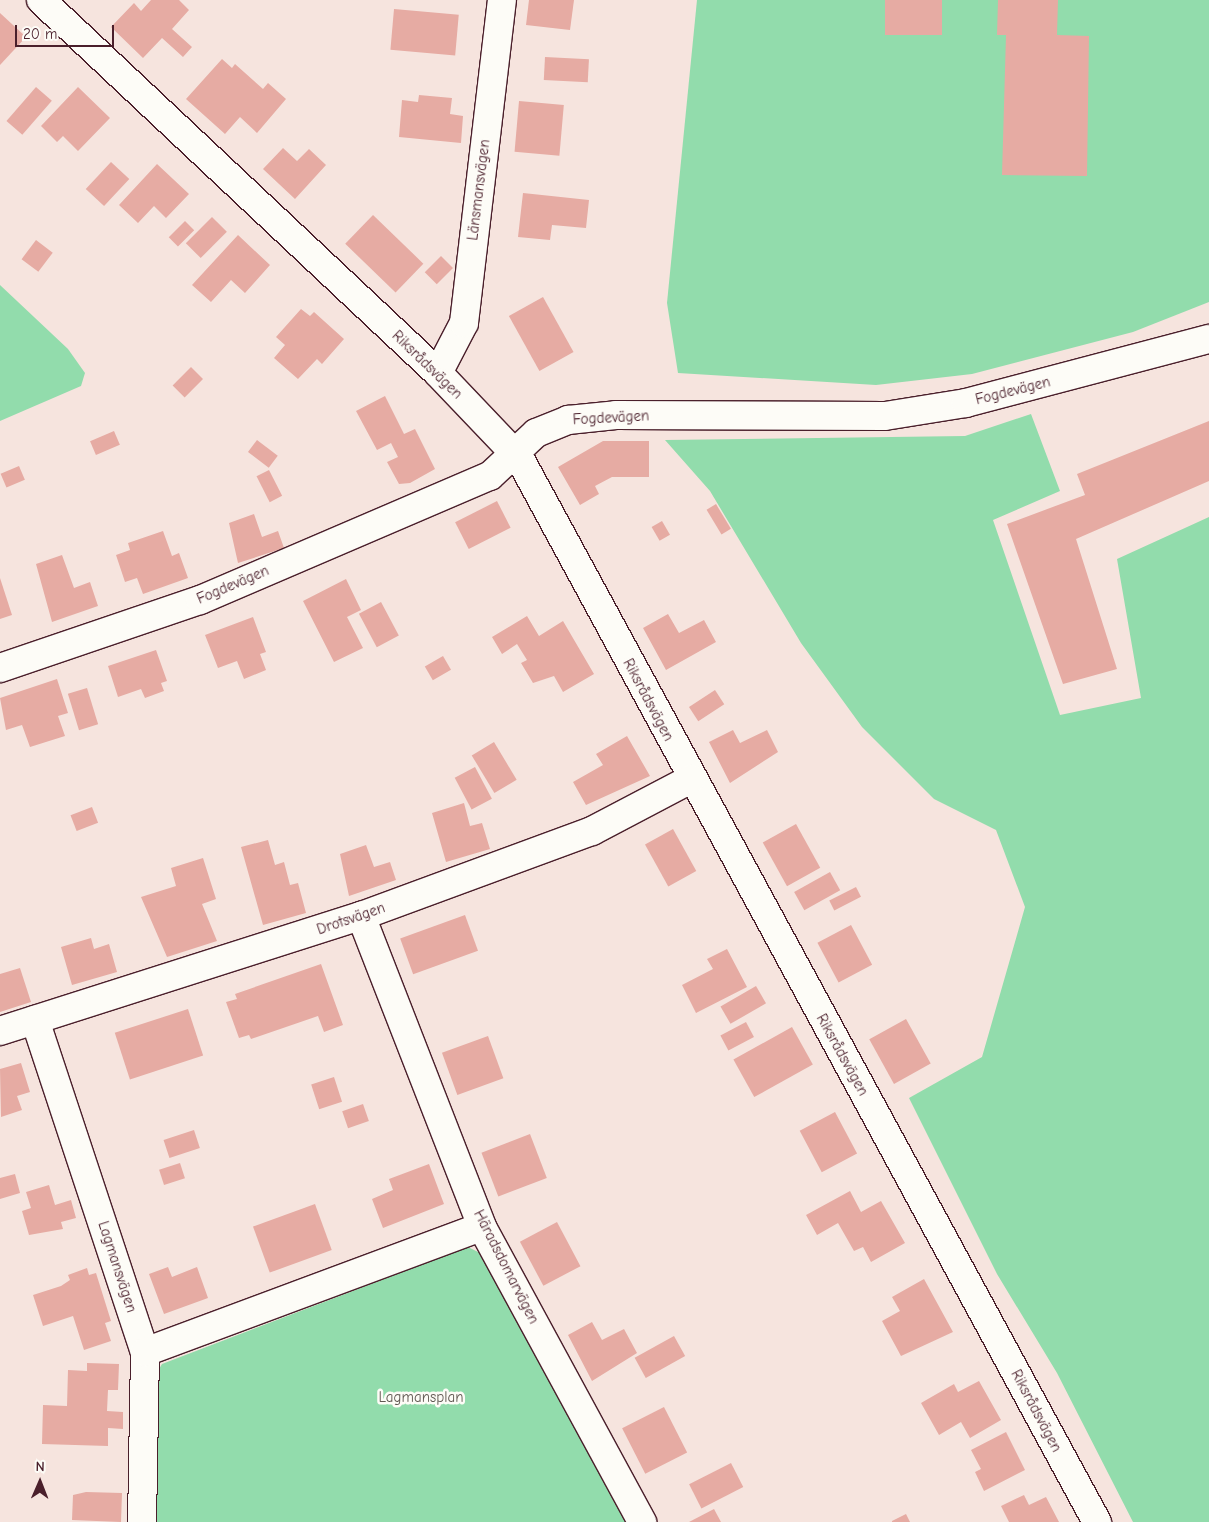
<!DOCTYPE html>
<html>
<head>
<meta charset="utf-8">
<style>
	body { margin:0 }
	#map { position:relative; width:1209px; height:1522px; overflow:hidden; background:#f6e4de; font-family:"Comic Neue",sans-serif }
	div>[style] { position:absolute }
	.green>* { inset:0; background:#92dcac }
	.building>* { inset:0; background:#e6aba3; transform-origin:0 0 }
	.roads { filter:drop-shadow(1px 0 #4a1f2b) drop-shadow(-1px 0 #4a1f2b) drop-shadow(0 1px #4a1f2b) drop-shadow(0 -1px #4a1f2b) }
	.minor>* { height:28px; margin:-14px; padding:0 14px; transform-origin:14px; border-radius:14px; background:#fdfcf7 }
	span { translate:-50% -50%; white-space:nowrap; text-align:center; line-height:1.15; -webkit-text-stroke:5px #fdfcf7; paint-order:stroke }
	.street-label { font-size:15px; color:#4a1f2b }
	.park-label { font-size:15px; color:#605852 }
	.north { position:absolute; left:15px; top:1457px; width:50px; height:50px; -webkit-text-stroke:4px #fdfcf7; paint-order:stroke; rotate:1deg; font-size:14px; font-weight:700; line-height:20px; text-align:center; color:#4a1f2b }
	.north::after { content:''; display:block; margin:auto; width:18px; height:22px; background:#4a1f2b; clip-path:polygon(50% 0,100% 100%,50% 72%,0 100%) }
	.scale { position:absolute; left:15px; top:25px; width:99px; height:22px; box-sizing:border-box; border:2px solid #4a1f2b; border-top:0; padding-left:6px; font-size:15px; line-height:18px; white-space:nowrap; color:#4a1f2b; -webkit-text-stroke:4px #fdfcf7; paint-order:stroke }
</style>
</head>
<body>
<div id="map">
	<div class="green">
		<i style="clip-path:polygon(697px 0,1209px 0,1209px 302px,1133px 332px,972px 374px,876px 385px,678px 373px,667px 303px)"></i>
		<i style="clip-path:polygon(0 285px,68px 349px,85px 373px,81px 386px,0 421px)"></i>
		<i style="clip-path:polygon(1031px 414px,1060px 491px,993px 520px,1060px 715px,1141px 698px,1117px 559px,1209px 517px,1209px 1522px,1133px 1522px,1057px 1373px,997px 1274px,909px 1098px,982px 1057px,1025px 907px,996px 830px,934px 799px,862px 727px,801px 643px,710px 491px,665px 440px,965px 436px)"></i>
		<i style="clip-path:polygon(468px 1247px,480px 1253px,628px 1522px,155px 1522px,156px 1374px,162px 1364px)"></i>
	</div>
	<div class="building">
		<i style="clip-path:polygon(151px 0,179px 0,189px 10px,172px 29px,192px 47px,183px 57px,162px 38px,143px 58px,111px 27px,134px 3px,141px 11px)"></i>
		<i style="clip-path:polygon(529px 0,574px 0,570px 30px,526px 25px)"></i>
		<i style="left:885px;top:0;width:57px;height:35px"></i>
		<i style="clip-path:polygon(998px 0,1058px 0,1057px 35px,1089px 36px,1087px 176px,1002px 175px,1006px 35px,997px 35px)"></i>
		<i style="left:394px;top:9px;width:65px;height:41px;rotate:5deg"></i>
		<i style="clip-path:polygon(0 13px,26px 37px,0 65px)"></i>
		<i style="left:545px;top:57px;width:44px;height:23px;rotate:3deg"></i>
		<i style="clip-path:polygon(222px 59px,232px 68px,235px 64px,263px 89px,268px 83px,286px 99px,257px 133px,240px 117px,225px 134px,186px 99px)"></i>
		<i style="left:36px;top:87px;width:21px;height:45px;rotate:41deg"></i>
		<i style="clip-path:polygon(78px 87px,110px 118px,78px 151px,63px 136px,57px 142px,41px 126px)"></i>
		<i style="clip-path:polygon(419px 95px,452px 98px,450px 114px,463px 116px,461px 143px,399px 137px,402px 100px,418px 102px)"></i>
		<i style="left:519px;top:101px;width:45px;height:51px;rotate:5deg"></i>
		<i style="clip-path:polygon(283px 148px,297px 161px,309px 149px,326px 165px,295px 199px,263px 169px)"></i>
		<i style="left:111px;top:162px;width:25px;height:37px;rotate:43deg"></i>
		<i style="clip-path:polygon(157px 164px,189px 194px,166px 218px,154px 206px,138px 223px,119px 205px)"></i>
		<i style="clip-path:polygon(523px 193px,589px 200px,586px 228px,552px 225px,550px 240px,518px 237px)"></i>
		<i style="left:373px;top:215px;width:70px;height:40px;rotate:44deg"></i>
		<i style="left:212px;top:217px;width:21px;height:37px;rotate:45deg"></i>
		<i style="left:185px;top:221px;width:13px;height:23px;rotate:45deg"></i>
		<i style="clip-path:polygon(238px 235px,270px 265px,245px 293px,231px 280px,211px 302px,192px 285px)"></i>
		<i style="left:36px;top:240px;width:21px;height:24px;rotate:37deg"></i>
		<i style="left:441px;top:256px;width:17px;height:23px;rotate:45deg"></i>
		<i style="left:543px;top:297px;width:63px;height:39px;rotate:61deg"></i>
		<i style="clip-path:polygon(301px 309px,310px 316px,314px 312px,344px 339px,322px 364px,317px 359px,298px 379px,274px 358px,285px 345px,276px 337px)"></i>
		<i style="left:191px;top:367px;width:17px;height:26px;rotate:45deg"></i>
		<i style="clip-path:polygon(385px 396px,404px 434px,415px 429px,435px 469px,410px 483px,399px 484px,387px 462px,398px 457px,391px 443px,377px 450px,356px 411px)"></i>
		<i style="clip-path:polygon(1209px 421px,1209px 481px,1076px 539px,1117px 669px,1063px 684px,1007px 524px,1085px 495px,1077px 474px)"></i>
		<i style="left:114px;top:431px;width:15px;height:26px;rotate:67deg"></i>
		<i style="left:257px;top:440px;width:26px;height:15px;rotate:37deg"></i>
		<i style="clip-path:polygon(603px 441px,649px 441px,649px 477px,612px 477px,595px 486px,599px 494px,580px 505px,558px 467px)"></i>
		<i style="left:19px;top:466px;width:15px;height:20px;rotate:67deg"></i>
		<i style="left:269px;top:470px;width:29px;height:14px;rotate:63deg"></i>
		<i style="left:497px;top:501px;width:30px;height:47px;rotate:63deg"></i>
		<i style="left:716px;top:504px;width:29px;height:11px;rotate:59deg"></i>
		<i style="clip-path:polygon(254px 514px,262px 537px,278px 531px,284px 548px,238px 563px,229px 523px)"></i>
		<i style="left:662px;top:521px;width:16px;height:12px;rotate:60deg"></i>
		<i style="clip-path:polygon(163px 531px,172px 556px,179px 553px,188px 578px,143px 594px,137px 578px,125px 582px,116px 555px,130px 550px,128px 543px)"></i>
		<i style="clip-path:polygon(62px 555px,74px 588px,90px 582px,98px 606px,52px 622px,36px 564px)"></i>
		<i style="clip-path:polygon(0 578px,12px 615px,0 619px)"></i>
		<i style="clip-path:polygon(346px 579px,361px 610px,347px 617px,363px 648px,334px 662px,303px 601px)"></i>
		<i style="left:381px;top:602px;width:38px;height:25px;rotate:62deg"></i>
		<i style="clip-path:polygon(668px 614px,679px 633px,704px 620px,716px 642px,666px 670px,643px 628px)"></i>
		<i style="clip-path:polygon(527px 616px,539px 636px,563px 621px,594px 674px,563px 692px,554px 676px,533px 683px,521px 663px,527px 660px,517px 644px,502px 654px,492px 637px)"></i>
		<i style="clip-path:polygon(253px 617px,266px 652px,260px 654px,266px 670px,244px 679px,237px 661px,218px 668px,205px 635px)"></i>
		<i style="clip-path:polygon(156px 650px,167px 681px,161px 683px,164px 691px,145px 698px,141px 689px,118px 697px,108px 666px)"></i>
		<i style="left:443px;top:656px;width:16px;height:21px;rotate:60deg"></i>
		<i style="clip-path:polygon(57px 679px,68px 713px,58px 716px,65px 736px,30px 747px,22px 725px,6px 730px,0 698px)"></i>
		<i style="left:87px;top:688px;width:38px;height:20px;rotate:73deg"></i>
		<i style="left:715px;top:690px;width:17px;height:31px;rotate:57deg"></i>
		<i style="clip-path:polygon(733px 730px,740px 743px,767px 730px,778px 752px,730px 783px,709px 742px)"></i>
		<i style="clip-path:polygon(627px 736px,650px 776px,586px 805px,573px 782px,603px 765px,596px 754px)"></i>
		<i style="left:494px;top:742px;width:44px;height:26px;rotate:59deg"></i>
		<i style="left:475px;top:767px;width:36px;height:23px;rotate:62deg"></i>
		<i style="clip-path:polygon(464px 803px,470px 826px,482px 823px,490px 849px,446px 862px,432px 813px)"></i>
		<i style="left:92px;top:807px;width:17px;height:23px;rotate:69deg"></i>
		<i style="left:796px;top:824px;width:50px;height:38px;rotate:61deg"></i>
		<i style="left:673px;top:829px;width:48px;height:32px;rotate:61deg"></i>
		<i style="clip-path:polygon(268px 840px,275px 865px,284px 862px,290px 885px,298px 883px,306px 913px,263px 925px,241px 847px)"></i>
		<i style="clip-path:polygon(366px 845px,374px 867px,390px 862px,396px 880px,349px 896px,340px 854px)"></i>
		<i style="clip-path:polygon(203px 858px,216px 899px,202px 904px,217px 941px,167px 957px,141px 897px,176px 886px,171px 868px)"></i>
		<i style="left:830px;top:872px;width:21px;height:41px;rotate:61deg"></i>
		<i style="left:856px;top:887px;width:11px;height:30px;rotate:63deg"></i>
		<i style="left:465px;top:915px;width:38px;height:69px;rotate:70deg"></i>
		<i style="left:851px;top:925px;width:45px;height:38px;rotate:62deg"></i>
		<i style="clip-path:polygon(91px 938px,94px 949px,109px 944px,117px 972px,72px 985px,61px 947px)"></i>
		<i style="clip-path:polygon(727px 949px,747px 987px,696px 1013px,682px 985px,713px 969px,707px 959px)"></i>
		<i style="clip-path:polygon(321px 964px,343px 1025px,324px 1032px,318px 1016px,251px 1039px,249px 1035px,239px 1038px,226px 1002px,237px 999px,235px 994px)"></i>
		<i style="clip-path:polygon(20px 968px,31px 1002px,0 1012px,0 974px)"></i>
		<i style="left:756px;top:986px;width:20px;height:41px;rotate:60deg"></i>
		<i style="left:188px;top:1009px;width:49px;height:77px;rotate:72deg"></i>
		<i style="left:906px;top:1019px;width:51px;height:42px;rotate:61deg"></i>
		<i style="left:746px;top:1022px;width:17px;height:29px;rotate:62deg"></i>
		<i style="left:792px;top:1027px;width:43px;height:67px;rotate:61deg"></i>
		<i style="left:488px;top:1036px;width:45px;height:49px;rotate:70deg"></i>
		<i style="clip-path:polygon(21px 1063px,30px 1092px,17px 1096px,22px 1110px,1px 1117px,0 1069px)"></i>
		<i style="left:334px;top:1077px;width:26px;height:24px;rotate:72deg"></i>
		<i style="left:363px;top:1104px;width:18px;height:22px;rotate:71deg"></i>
		<i style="left:835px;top:1112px;width:47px;height:40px;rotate:62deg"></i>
		<i style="left:194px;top:1130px;width:19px;height:32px;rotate:72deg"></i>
		<i style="left:530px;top:1134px;width:47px;height:52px;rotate:69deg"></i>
		<i style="left:180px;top:1163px;width:16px;height:22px;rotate:72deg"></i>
		<i style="clip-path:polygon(429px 1164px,444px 1204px,383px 1228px,372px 1199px,393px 1190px,389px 1179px)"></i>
		<i style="clip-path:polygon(15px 1174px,20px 1193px,0 1199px,0 1178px)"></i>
		<i style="clip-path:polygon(49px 1185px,55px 1205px,71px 1200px,76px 1218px,61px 1222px,63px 1229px,29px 1235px,22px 1211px,31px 1208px,26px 1192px)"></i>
		<i style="clip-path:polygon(850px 1191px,861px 1212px,881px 1201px,905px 1243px,871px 1262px,863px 1247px,854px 1251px,838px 1223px,817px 1235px,806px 1215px)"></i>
		<i style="left:315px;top:1204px;width:49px;height:66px;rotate:70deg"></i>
		<i style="left:557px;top:1222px;width:50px;height:42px;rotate:62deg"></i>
		<i style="clip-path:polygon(168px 1267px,172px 1277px,197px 1267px,208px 1298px,164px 1314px,149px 1274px)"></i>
		<i style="clip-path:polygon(87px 1268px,89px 1275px,96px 1273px,111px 1321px,105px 1323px,111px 1341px,84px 1350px,73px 1316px,43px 1326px,33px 1295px,61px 1286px,70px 1280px,68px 1275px)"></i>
		<i style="clip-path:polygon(924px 1279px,953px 1332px,901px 1356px,882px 1321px,900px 1311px,892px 1297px)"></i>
		<i style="clip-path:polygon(592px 1322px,602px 1340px,624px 1329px,637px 1353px,592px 1381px,568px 1335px)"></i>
		<i style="left:674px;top:1336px;width:23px;height:45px;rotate:61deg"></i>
		<i style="clip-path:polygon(87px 1363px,119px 1364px,118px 1390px,108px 1390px,107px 1411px,123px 1412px,123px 1429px,108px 1428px,108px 1446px,42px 1444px,43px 1405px,67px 1406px,68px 1370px,87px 1371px)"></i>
		<i style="clip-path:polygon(979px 1381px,1001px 1420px,970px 1438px,961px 1422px,939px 1435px,921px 1403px,954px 1384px,958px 1392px)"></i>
		<i style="left:664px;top:1407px;width:51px;height:47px;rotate:63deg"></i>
		<i style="clip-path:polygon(1006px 1432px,1025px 1470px,984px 1491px,975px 1472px,981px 1469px,971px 1450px)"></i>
		<i style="left:731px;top:1463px;width:27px;height:47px;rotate:63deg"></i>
		<i style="clip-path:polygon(86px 1492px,122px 1493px,121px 1522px,72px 1520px,73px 1495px)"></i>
		<i style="clip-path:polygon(1024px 1495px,1029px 1505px,1046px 1497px,1059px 1522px,1009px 1522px,1001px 1506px)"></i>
		<i style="clip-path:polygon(714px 1509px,721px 1522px,689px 1522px)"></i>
		<i style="clip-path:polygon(906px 1514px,910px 1522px,892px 1522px,892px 1521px)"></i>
	</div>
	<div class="roads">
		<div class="minor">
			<i style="left:41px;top:0;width:545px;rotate:43.21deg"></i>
			<i style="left:438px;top:373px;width:119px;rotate:46.4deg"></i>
			<i style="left:520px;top:459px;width:1210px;rotate:61.51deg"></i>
			<i style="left:438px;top:373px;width:56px;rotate:-62.5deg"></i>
			<i style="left:464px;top:323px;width:325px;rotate:-83.3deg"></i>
			<i style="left:0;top:668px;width:211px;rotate:-18.8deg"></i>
			<i style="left:200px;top:600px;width:315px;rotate:-23.2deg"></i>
			<i style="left:490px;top:476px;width:63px;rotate:-43.1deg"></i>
			<i style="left:536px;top:433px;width:35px;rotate:-22deg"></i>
			<i style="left:568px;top:420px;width:48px;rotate:-5.9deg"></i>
			<i style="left:616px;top:415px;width:269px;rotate:0.2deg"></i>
			<i style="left:885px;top:416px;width:82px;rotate:-9.1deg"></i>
			<i style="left:966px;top:403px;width:251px;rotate:-14.8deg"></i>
			<i style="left:361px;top:916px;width:334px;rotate:68.7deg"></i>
			<i style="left:482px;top:1227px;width:336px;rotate:61.5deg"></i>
			<i style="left:35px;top:1020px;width:350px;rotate:71.7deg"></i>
			<i style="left:145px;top:1352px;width:170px;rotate:91deg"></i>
			<i style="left:0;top:1031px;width:379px;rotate:-17.7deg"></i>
			<i style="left:361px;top:916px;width:246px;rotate:-20.2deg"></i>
			<i style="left:592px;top:831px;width:112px;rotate:-27.7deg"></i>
			<i style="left:145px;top:1352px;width:359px;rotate:-20.4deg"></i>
		</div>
	</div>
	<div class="street-label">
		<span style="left:479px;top:190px;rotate:-83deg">Länsmansvägen</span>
		<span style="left:427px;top:365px;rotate:44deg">Riksrådsvägen</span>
		<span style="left:1013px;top:391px;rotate:-14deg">Fogdevägen</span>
		<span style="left:611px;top:418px;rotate:-3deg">Fogdevägen</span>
		<span style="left:233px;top:585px;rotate:-23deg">Fogdevägen</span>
		<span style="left:648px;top:700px;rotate:62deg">Riksrådsvägen</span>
		<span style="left:351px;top:919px;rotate:-19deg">Drotsvägen</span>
		<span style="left:842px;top:1055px;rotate:61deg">Riksrådsvägen</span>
		<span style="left:117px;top:1267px;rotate:72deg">Lagmansvägen</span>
		<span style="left:506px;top:1267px;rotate:63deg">Häradsdomarvägen</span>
		<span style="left:1036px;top:1411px;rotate:62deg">Riksrådsvägen</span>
	</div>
	<div class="park-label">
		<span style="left:421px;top:1398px">Lagmansplan</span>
	</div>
	<div class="north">N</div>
	<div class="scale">20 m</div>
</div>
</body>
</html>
